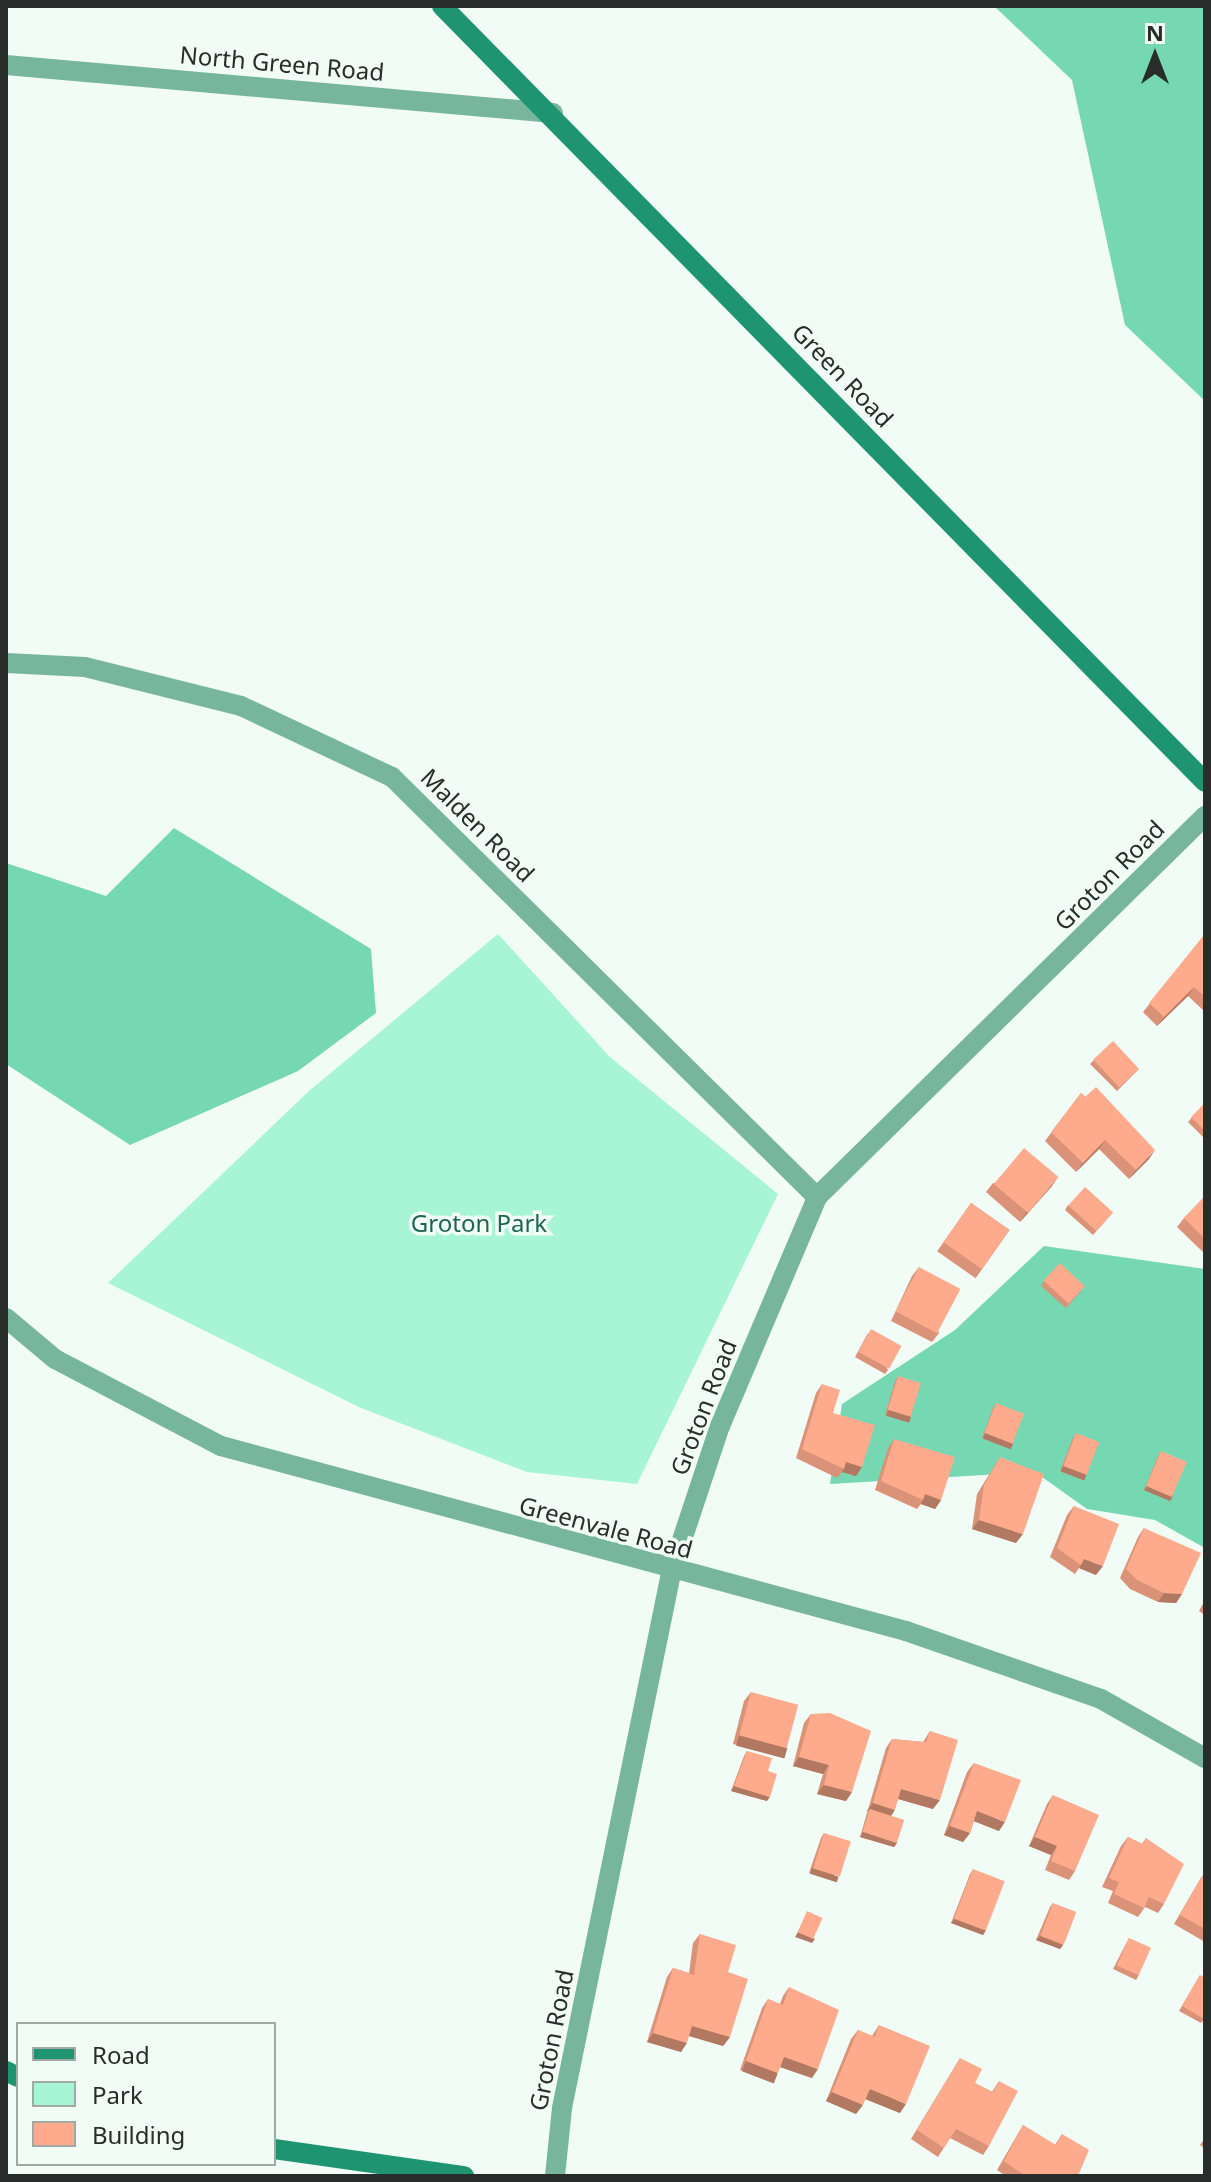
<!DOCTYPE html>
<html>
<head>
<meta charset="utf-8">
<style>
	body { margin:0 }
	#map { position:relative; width:1211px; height:2182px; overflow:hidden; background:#f1fcf7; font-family:"Noto Sans",sans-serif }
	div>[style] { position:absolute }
	.green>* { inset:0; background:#a8f5d6 }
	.forest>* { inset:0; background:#76d7b3 }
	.street>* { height:20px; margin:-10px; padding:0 10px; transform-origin:10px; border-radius:10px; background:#77b69d }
	.secondary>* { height:20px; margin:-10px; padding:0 10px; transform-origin:10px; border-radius:10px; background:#1f9471 }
	.wall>* { inset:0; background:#da9378; transform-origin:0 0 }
	.shaded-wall>* { inset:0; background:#b17862; transform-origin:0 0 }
	.building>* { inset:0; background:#fdab8c; transform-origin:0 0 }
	span { translate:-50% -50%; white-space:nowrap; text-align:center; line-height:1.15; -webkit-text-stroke:7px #f1fcf7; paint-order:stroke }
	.street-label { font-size:24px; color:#282c2a }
	.park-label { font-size:24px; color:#1c664f }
	.frame { position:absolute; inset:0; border:8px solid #282c2a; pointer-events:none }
	.legend { position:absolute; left:16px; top:2022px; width:260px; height:144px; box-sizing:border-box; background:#f1fcf7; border:2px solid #a1a9a5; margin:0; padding:10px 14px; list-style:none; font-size:24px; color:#282c2a }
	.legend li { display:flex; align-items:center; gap:16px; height:40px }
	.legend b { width:40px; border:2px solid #a1a9a5 }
	.north { position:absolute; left:1115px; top:16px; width:80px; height:80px; -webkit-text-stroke:6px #f1fcf7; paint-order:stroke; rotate:0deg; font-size:22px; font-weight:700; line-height:32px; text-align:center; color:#282c2a }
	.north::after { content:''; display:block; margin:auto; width:28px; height:36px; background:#282c2a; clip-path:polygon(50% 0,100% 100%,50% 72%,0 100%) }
</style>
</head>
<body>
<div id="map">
	<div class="green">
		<i style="clip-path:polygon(498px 934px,610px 1057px,778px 1194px,637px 1484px,527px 1472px,361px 1408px,108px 1283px,309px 1091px)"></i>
	</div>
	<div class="forest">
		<i style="clip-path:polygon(994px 6px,1205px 6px,1205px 401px,1125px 325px,1072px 80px)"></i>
		<i style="clip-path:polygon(174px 828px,371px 949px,376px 1013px,298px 1071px,130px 1145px,6px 1064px,6px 863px,106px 896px)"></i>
		<i style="clip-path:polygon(1044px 1246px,1205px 1269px,1205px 1548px,1155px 1520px,1087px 1509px,1035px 1472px,830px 1484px,842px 1404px,955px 1330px)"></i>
	</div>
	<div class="street">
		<i style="left:6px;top:65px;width:549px;rotate:5.01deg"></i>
		<i style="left:6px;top:663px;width:79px;rotate:2.9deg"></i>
		<i style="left:85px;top:667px;width:161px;rotate:14deg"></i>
		<i style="left:241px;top:706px;width:167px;rotate:25.2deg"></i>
		<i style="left:392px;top:777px;width:598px;rotate:44.66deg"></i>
		<i style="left:6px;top:1318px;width:64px;rotate:39.9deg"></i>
		<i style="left:55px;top:1359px;width:187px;rotate:27.7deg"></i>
		<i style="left:221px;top:1446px;width:710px;rotate:15.11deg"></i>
		<i style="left:906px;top:1631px;width:207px;rotate:19.2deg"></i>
		<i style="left:1101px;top:1699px;width:120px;rotate:29.6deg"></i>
		<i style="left:555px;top:2176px;width:68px;rotate:-84.1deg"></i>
		<i style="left:562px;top:2108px;width:546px;rotate:-78.48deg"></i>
		<i style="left:671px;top:1573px;width:155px;rotate:-71.6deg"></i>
		<i style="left:720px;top:1426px;width:249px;rotate:-67deg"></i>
		<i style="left:817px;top:1197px;width:544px;rotate:-44.48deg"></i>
	</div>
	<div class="secondary">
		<i style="left:442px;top:6px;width:1088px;rotate:45.48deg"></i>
		<i style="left:6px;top:2071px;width:13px;rotate:27deg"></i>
		<i style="left:274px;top:2149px;width:192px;rotate:8.1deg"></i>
	</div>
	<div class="wall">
		<i style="clip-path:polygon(1205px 934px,1205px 1008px,1203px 1010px,1188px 996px,1157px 1026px,1143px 1012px)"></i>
		<i style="clip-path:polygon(1094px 1060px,1139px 1069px,1117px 1091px,1090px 1064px)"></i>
		<i style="clip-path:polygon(1081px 1093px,1149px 1159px,1129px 1179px,1099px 1149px,1076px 1172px,1045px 1141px)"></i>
		<i style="clip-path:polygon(1205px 1103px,1205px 1139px,1188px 1122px)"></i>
		<i style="clip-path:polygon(993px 1183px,1052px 1186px,1020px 1222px,986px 1192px)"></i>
		<i style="clip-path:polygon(1205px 1196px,1205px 1254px,1177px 1227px,1184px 1218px)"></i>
		<i style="left:971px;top:1203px;width:47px;height:59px;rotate:35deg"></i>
		<i style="clip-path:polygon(1068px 1205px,1113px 1212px,1093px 1235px,1065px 1210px)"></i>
		<i style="clip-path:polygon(919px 1267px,939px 1333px,932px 1342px,891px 1321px,912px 1276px)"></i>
		<i style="clip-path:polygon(1044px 1281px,1082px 1290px,1066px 1308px,1041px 1286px)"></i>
		<i style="clip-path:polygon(868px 1333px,888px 1370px,885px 1374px,855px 1357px)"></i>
		<i style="clip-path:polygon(898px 1376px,911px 1417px,908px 1422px,885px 1415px,895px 1381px)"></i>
		<i style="clip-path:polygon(822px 1384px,833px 1413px,862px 1467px,856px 1476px,842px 1472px,837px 1478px,796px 1458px,816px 1393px)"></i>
		<i style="clip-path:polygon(996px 1403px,1013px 1444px,1010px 1449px,982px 1438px,993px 1408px)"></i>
		<i style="clip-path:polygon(1076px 1433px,1086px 1475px,1083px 1480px,1060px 1471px,1073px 1438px)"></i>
		<i style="clip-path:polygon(894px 1439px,941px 1500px,935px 1509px,921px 1504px,917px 1509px,875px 1490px,888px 1448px)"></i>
		<i style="clip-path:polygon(1161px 1451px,1173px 1496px,1170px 1501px,1144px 1490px,1158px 1456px)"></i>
		<i style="clip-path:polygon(1000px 1457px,1016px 1543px,972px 1529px,977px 1494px)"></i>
		<i style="clip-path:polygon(1074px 1506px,1096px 1575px,1079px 1568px,1075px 1574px,1050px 1557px,1067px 1515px)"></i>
		<i style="clip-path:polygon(1144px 1528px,1182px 1594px,1176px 1603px,1158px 1602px,1130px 1589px,1120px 1578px,1138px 1537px)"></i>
		<i style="clip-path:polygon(1205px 1600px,1205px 1615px,1199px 1611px)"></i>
		<i style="clip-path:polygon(751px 1692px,787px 1748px,781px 1757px,733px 1744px,744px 1701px)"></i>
		<i style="clip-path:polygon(811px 1714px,852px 1792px,846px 1801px,817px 1794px,823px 1774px,793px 1766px,804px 1723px)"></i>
		<i style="clip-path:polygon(930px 1731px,933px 1809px,898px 1799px,891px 1816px,897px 1843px,894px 1847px,860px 1837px,886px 1748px,892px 1739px,923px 1742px)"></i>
		<i style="clip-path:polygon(747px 1751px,768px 1771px,767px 1801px,731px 1791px,744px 1756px)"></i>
		<i style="clip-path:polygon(974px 1763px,999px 1831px,974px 1821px,970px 1833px,963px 1842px,944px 1835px,967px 1772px)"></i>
		<i style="clip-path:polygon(1053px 1795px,1075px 1871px,1069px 1880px,1045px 1870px,1051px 1855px,1029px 1846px,1047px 1804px)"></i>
		<i style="clip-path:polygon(824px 1833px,836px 1882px,809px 1873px,821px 1838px)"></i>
		<i style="clip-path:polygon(1128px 1837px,1142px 1844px,1146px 1838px,1164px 1904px,1158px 1913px,1145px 1907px,1138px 1917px,1108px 1903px,1113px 1891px,1102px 1887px,1121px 1846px)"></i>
		<i style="clip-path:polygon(973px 1869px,986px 1930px,983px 1935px,951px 1923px,970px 1874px)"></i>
		<i style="clip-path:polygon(1202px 1876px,1205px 1878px,1205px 1942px,1174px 1924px)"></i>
		<i style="clip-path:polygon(1053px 1903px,1063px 1945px,1060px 1949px,1036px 1940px,1050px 1907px)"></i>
		<i style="clip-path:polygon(700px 1934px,728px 1972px,730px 2037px,723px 2046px,689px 2036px,681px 2052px,647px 2042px,667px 1977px,673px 1968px,689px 1973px,693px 1943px)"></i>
		<i style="clip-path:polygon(1129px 1938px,1139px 1975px,1136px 1980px,1113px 1969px)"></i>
		<i style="clip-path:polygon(1200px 1975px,1205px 2018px,1201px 2023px,1179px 2011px)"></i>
		<i style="clip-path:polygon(789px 1987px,812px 2078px,780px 2067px,772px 2082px,740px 2070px,762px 2008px,768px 1999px,780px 2004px,783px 1996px)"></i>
		<i style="clip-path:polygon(879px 2025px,900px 2113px,865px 2099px,856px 2114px,826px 2101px,851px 2039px,858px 2030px,872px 2036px)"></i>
		<i style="clip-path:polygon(960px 2058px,975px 2083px,992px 2092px,999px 2081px,989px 2146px,983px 2155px,950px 2138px,938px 2157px,911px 2139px)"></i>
		<i style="clip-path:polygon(1023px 2125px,1055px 2145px,1062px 2134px,1078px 2176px,1006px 2176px,997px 2170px)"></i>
		<i style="clip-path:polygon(1205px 2138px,1205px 2149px,1200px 2145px)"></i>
	</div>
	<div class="shaded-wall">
		<i style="clip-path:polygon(1194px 987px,1188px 996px,1157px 1026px,1164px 1017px)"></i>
		<i style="clip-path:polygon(1105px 1140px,1099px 1149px,1076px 1172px,1083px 1163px)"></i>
		<i style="clip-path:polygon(1155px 1150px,1149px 1159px,1129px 1179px,1136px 1170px)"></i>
		<i style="clip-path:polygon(1058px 1177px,1052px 1186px,1020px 1222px,1026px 1213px)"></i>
		<i style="left:888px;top:1410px;width:24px;height:6px;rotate:17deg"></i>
		<i style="left:985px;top:1433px;width:30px;height:6px;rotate:21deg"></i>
		<i style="clip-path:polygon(846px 1462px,862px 1467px,856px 1476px,842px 1472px)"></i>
		<i style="left:1063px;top:1466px;width:25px;height:6px;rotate:21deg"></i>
		<i style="clip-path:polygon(1147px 1486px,1173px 1496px,1170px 1501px,1144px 1490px)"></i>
		<i style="clip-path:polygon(925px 1494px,941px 1500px,935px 1509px,921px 1504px)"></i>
		<i style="clip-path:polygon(979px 1520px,1023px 1534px,1016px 1543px,972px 1529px)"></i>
		<i style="clip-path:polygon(1084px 1559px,1103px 1566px,1096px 1575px,1079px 1568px)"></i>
		<i style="clip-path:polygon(1164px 1593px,1182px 1594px,1176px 1603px,1158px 1602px)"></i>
		<i style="left:739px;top:1735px;width:50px;height:11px;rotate:15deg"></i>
		<i style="clip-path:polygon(799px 1757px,829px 1765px,823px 1774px,793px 1766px)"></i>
		<i style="clip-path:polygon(824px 1785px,852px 1792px,846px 1801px,817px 1794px)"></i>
		<i style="clip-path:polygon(734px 1786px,770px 1797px,767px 1801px,731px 1791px)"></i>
		<i style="clip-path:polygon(901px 1789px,940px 1800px,933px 1809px,895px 1798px)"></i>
		<i style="clip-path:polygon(873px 1803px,895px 1810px,889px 1819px,870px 1809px,866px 1812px)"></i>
		<i style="clip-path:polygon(977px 1811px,1005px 1822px,999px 1831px,971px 1820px)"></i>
		<i style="clip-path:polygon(950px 1826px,970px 1833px,963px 1842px,944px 1835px)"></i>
		<i style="clip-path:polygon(863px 1832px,897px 1843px,894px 1847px,860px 1837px)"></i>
		<i style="clip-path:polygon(1035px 1837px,1057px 1846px,1051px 1855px,1029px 1846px)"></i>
		<i style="left:812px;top:1868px;width:28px;height:6px;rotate:18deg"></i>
		<i style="clip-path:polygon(955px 1919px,986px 1930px,983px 1935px,951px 1923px)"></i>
		<i style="clip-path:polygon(798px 1932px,815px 1939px,812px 1943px,795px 1937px)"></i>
		<i style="clip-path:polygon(1040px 1936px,1063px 1945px,1060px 1949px,1036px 1940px)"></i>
		<i style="clip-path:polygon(692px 2026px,730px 2037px,723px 2046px,686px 2035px)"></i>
		<i style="clip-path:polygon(653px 2033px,687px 2043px,681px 2052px,647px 2042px)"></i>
		<i style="clip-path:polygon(784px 2057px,818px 2069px,812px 2078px,777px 2066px)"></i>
		<i style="left:746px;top:2061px;width:34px;height:11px;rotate:21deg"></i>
		<i style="clip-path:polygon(870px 2089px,906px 2104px,900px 2113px,863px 2098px)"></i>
		<i style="clip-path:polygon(832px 2092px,863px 2105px,856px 2114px,826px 2101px)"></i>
	</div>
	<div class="building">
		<i style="clip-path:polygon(1205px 934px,1205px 997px,1194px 987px,1164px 1017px,1149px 1003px)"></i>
		<i style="left:1113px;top:1041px;width:38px;height:27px;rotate:47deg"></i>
		<i style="clip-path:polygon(1096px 1087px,1155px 1150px,1136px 1170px,1105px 1140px,1083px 1163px,1051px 1132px,1081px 1093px,1085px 1097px)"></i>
		<i style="clip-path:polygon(1205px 1103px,1205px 1131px,1191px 1117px)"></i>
		<i style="left:1024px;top:1148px;width:45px;height:47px;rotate:40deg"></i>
		<i style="left:1085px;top:1187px;width:38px;height:25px;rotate:42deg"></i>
		<i style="clip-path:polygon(1205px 1196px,1205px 1239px,1184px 1218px)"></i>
		<i style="left:971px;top:1203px;width:47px;height:48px;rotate:35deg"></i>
		<i style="left:1060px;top:1263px;width:34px;height:24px;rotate:43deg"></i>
		<i style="left:919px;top:1267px;width:47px;height:50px;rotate:28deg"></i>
		<i style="left:871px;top:1329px;width:35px;height:26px;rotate:29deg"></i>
		<i style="left:898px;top:1376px;width:24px;height:35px;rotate:17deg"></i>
		<i style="clip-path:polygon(822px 1384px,840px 1390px,833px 1413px,875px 1425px,862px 1467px,846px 1462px,844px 1469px,802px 1449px)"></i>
		<i style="left:996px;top:1403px;width:30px;height:32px;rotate:21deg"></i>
		<i style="left:1076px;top:1433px;width:25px;height:35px;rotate:21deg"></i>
		<i style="clip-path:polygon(894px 1439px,955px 1457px,941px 1500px,925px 1494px,923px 1500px,881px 1481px)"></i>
		<i style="left:1161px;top:1451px;width:28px;height:38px;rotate:23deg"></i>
		<i style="clip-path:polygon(1000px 1457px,1044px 1474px,1023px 1534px,979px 1520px,984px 1485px)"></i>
		<i style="clip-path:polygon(1074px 1506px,1119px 1524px,1103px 1566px,1084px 1559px,1081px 1565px,1057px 1548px)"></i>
		<i style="clip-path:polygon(1144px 1528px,1201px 1553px,1182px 1594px,1164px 1593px,1137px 1580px,1126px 1569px)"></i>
		<i style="left:751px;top:1692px;width:49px;height:45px;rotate:15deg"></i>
		<i style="clip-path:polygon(830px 1713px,871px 1731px,852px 1792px,824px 1785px,829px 1765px,799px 1757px,811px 1714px)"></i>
		<i style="clip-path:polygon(930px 1731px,958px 1740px,940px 1800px,901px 1789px,895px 1810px,873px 1803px,892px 1739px,926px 1742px)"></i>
		<i style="clip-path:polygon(747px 1751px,772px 1758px,768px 1771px,777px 1774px,770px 1797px,734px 1786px)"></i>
		<i style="clip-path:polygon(974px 1763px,1021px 1780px,1005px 1822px,977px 1811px,970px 1833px,950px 1826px)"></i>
		<i style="clip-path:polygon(1053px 1795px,1099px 1815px,1075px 1871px,1051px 1861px,1057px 1846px,1035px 1837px)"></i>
		<i style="left:870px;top:1809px;width:36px;height:24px;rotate:18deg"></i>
		<i style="left:824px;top:1833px;width:28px;height:37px;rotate:17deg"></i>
		<i style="clip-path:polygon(1128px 1837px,1143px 1844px,1146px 1838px,1184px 1864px,1164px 1904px,1149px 1897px,1144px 1908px,1114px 1894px,1119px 1882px,1109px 1878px)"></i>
		<i style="left:973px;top:1869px;width:34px;height:53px;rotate:21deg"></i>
		<i style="clip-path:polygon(1202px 1876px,1205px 1878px,1205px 1929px,1180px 1915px)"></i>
		<i style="left:1053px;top:1903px;width:25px;height:35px;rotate:21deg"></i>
		<i style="left:807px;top:1911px;width:17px;height:23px;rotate:24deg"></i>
		<i style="clip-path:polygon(700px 1934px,736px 1945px,728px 1972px,748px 1979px,730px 2037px,692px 2026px,687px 2043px,653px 2033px,673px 1968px,694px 1975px)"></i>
		<i style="left:1129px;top:1938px;width:24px;height:30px;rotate:24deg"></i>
		<i style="clip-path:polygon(1200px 1975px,1205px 1978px,1204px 2019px,1182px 2006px)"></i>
		<i style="clip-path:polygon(789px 1987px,839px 2010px,818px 2069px,784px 2057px,778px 2073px,746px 2061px,768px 1999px,783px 2005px)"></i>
		<i style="clip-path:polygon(879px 2025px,930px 2046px,906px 2104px,870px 2089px,863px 2105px,832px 2092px,858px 2030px,875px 2037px)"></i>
		<i style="clip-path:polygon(960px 2058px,982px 2069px,975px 2083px,993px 2092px,999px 2081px,1018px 2091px,989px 2146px,956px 2129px,944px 2148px,917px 2130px)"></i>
		<i style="clip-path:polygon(1023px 2125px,1056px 2145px,1062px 2134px,1089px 2150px,1078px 2176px,1025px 2176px,1004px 2161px)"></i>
	</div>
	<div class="street-label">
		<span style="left:282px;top:63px;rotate:5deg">North Green Road</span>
		<span style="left:843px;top:375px;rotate:46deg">Green Road</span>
		<span style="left:478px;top:825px;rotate:45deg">Malden Road</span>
		<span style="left:1109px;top:875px;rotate:-45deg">Groton Road</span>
		<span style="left:703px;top:1407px;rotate:-69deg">Groton Road</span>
		<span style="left:606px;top:1527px;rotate:15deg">Greenvale Road</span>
		<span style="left:551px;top:2040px;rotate:-79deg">Groton Road</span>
	</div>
	<div class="park-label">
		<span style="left:479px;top:1223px">Groton Park</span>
	</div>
	<div class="frame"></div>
	<ul class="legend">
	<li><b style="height:10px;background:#1f9471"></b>Road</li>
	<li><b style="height:22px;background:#a8f5d6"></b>Park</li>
	<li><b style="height:22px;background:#fdab8c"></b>Building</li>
	</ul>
	<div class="north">N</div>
</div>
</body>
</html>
